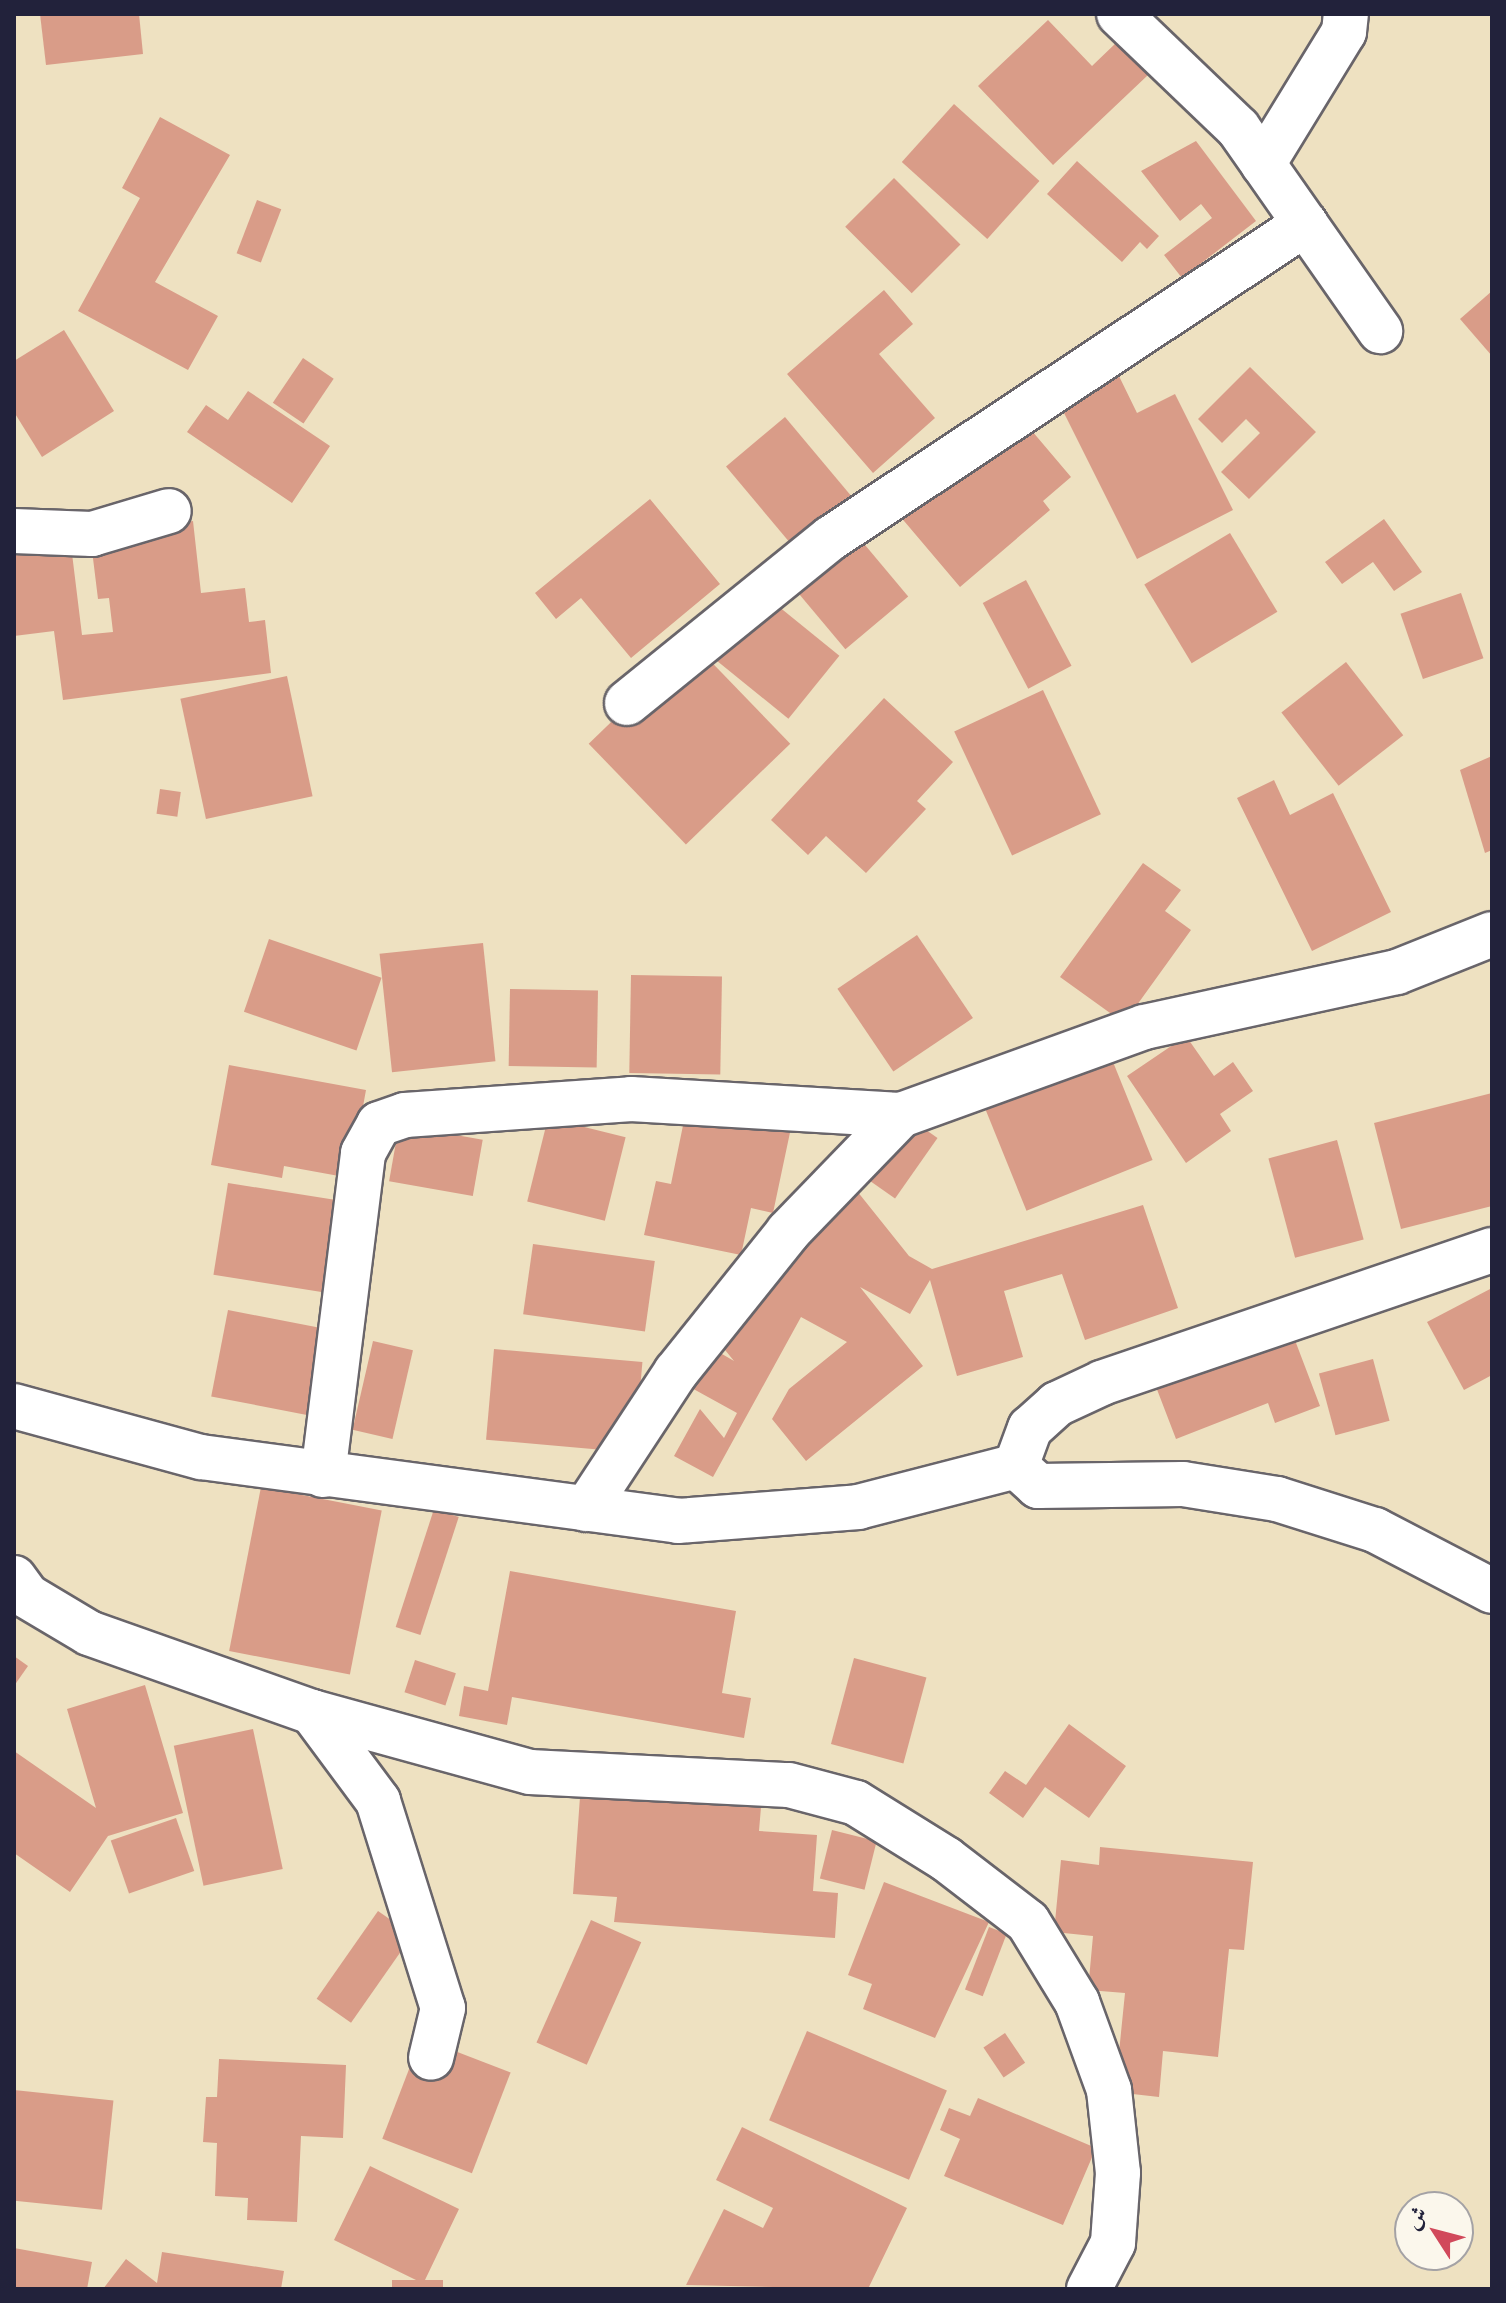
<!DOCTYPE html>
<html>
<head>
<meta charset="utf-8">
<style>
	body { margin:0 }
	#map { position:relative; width:1506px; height:2303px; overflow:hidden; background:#eee1c1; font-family:"IM FELL Great Primer",Amiri,serif }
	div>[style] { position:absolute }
	.building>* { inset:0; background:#d99c88; transform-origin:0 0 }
	.roads { filter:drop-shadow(2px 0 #69656a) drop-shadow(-2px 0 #69656a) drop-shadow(0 2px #69656a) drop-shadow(0 -2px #69656a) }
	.street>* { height:44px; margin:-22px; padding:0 22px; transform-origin:22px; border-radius:22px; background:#fff }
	span { translate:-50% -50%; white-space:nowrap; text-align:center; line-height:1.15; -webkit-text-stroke:7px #fbf7ec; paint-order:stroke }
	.frame { position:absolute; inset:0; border:16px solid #22223b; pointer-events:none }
	.north { position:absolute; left:1394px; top:2191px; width:80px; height:80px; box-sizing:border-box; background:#fbf7ec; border:2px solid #a4a2a5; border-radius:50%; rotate:306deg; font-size:22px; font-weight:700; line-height:32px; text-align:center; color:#22223b }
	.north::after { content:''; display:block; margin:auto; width:28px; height:36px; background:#d1495b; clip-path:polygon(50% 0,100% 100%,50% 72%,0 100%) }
</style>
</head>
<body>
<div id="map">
	<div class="building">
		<i style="clip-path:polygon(40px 14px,139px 14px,143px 54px,46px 65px)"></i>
		<i style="clip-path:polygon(1048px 20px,1092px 66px,1117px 42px,1148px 75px,1053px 165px,978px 86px)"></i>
		<i style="left:954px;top:104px;width:115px;height:78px;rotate:42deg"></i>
		<i style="clip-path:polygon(160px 117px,230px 155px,155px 282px,218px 316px,188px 370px,78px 311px,140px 198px,122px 188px)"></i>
		<i style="clip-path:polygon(1196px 141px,1256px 221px,1182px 278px,1164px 255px,1212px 218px,1201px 204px,1180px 221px,1141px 171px)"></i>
		<i style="clip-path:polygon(1077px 161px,1159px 236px,1147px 249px,1140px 242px,1122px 262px,1047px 194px)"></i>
		<i style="left:894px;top:178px;width:94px;height:69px;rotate:45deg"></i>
		<i style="left:257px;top:200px;width:26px;height:57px;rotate:21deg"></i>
		<i style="clip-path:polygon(884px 290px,913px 324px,879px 354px,935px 418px,873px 473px,787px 374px)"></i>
		<i style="clip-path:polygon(1492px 291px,1492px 356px,1460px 319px)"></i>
		<i style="clip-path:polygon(64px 330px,114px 411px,42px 457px,14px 412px,14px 361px)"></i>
		<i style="left:303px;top:358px;width:37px;height:54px;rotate:34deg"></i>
		<i style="clip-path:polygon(1250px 367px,1316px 432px,1249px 499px,1221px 472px,1260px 433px,1246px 419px,1222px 443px,1198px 419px)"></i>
		<i style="clip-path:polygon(1117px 372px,1137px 413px,1175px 394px,1233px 510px,1137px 559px,1058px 401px)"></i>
		<i style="clip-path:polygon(248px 391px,330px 446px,292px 503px,187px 432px,206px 405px,228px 420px)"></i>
		<i style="left:785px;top:417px;width:104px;height:77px;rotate:50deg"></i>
		<i style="clip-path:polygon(1032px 431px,1071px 477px,1043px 501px,1050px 510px,960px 587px,899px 515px)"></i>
		<i style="clip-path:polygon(650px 499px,720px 584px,631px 658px,581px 598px,556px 619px,535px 593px)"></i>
		<i style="clip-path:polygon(1384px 519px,1422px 572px,1394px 591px,1373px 562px,1342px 584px,1325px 562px)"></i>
		<i style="clip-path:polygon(193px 521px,201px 593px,245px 588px,249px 622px,265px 620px,271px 673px,63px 700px,54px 631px,14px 636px,14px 536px,69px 529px,82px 635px,113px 632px,109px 598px,98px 599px,90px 534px)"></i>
		<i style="left:1230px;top:533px;width:92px;height:100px;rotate:59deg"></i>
		<i style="left:860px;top:539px;width:75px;height:82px;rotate:50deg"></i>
		<i style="left:1026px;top:580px;width:97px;height:49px;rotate:62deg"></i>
		<i style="left:757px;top:589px;width:106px;height:81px;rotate:39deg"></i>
		<i style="left:1461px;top:593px;width:69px;height:64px;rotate:71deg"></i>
		<i style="left:693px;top:643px;width:140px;height:145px;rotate:46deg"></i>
		<i style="left:1346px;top:662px;width:93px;height:82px;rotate:52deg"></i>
		<i style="left:287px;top:676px;width:123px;height:109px;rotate:78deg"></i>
		<i style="left:1043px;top:690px;width:137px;height:98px;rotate:65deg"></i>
		<i style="clip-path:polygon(884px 698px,953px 762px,917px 801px,926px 809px,866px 873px,826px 836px,808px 855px,771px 820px)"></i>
		<i style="clip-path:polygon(1492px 756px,1492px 850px,1485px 853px,1460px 770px)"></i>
		<i style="clip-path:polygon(1274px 780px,1290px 815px,1333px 793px,1391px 912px,1312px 951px,1237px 798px)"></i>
		<i style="left:160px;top:789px;width:21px;height:25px;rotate:8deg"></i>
		<i style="clip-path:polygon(1143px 863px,1181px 890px,1165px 911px,1191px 930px,1124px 1023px,1060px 977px)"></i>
		<i style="left:917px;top:935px;width:100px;height:96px;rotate:56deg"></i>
		<i style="left:269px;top:939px;width:119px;height:77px;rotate:19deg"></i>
		<i style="left:483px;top:943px;width:119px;height:104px;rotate:84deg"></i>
		<i style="left:631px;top:975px;width:91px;height:98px;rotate:1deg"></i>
		<i style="left:510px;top:989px;width:88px;height:77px;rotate:1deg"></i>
		<i style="clip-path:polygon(1186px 1036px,1214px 1076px,1233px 1062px,1253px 1091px,1220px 1114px,1231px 1131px,1186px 1163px,1127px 1076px)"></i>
		<i style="left:1111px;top:1057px;width:111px;height:136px;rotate:68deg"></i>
		<i style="clip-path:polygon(229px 1065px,366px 1090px,350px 1178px,284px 1166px,282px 1178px,211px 1165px)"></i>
		<i style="clip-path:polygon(1492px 1093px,1492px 1206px,1401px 1229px,1374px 1123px)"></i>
		<i style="clip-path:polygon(688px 1101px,792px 1123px,773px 1213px,751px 1208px,741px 1255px,644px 1235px,656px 1181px,671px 1184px)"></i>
		<i style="left:899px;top:1111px;width:47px;height:74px;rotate:35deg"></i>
		<i style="left:548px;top:1118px;width:80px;height:86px;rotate:14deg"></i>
		<i style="left:399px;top:1125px;width:85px;height:57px;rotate:10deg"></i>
		<i style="left:1337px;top:1140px;width:103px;height:71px;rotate:75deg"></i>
		<i style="clip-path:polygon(845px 1176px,909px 1256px,932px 1269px,1143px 1205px,1178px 1308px,1085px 1340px,1062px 1274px,1004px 1291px,1023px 1357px,957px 1376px,930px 1280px,910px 1314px,860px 1287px,923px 1366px,806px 1461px,772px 1419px,789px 1389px,847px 1342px,801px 1317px,713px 1477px,674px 1456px,700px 1409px,724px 1438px,737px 1413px,688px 1386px,710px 1347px,734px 1361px,717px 1340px)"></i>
		<i style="left:228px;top:1183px;width:111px;height:93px;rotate:9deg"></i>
		<i style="left:533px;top:1244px;width:123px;height:71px;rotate:8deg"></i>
		<i style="clip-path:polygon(1492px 1288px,1492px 1375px,1464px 1390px,1427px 1322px)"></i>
		<i style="left:228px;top:1310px;width:104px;height:88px;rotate:11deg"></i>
		<i style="clip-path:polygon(1285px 1314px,1320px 1406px,1275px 1423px,1268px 1403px,1176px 1439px,1148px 1366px)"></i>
		<i style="left:373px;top:1341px;width:41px;height:91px;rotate:13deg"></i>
		<i style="left:494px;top:1349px;width:149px;height:91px;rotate:5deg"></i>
		<i style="left:1373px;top:1359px;width:64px;height:56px;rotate:75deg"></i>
		<i style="left:261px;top:1487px;width:123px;height:167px;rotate:11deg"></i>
		<i style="left:434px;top:1509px;width:26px;height:124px;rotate:18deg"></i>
		<i style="clip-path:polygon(510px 1571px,736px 1611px,722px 1693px,751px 1698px,744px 1738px,512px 1697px,507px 1725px,459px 1716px,464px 1686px,488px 1691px)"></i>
		<i style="clip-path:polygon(14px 1656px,28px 1666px,14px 1686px)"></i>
		<i style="left:854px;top:1658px;width:75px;height:89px;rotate:15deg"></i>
		<i style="left:415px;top:1660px;width:43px;height:34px;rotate:18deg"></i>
		<i style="clip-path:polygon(145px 1685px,183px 1813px,108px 1836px,70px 1892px,14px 1853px,14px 1751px,96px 1808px,67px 1709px)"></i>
		<i style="clip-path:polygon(1069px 1724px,1126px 1766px,1089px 1818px,1045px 1787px,1023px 1818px,989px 1793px,1005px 1771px,1026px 1785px)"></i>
		<i style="left:253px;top:1729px;width:143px;height:81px;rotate:78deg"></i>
		<i style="clip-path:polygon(581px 1783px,762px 1795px,759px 1831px,817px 1835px,813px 1891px,838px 1893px,835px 1938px,614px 1922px,617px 1897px,573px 1894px)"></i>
		<i style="left:176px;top:1818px;width:56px;height:69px;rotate:71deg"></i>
		<i style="left:832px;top:1830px;width:46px;height:50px;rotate:14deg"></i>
		<i style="clip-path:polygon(1100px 1847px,1253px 1862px,1244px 1950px,1229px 1949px,1218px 2057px,1163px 2051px,1159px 2097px,1115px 2092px,1125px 1993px,1088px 1990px,1093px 1936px,1054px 1932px,1061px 1860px,1099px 1865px)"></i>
		<i style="clip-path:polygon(884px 1882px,989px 1922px,935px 2038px,863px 2009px,872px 1984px,848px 1975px)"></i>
		<i style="left:378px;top:1911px;width:42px;height:107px;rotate:35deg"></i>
		<i style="left:591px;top:1920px;width:55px;height:134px;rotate:24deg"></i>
		<i style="left:989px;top:1927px;width:19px;height:67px;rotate:21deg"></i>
		<i style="left:807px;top:2031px;width:152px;height:97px;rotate:23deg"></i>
		<i style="left:1005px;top:2033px;width:36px;height:26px;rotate:56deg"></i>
		<i style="left:421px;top:2038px;width:96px;height:108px;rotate:21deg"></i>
		<i style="clip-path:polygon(219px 2059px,346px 2065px,343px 2138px,301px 2136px,297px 2222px,247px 2220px,248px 2198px,215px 2196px,217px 2143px,203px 2142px,206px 2097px,217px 2097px)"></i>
		<i style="left:14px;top:2090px;width:100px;height:110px;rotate:6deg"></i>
		<i style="clip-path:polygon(978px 2098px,1096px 2148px,1063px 2225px,944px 2176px,960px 2139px,940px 2130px,949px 2108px,970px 2116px)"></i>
		<i style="clip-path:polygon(742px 2127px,907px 2208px,868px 2289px,686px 2285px,724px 2209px,763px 2228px,773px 2208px,716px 2180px)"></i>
		<i style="clip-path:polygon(370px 2166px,459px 2209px,425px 2280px,443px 2280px,443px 2289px,392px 2289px,392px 2280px,416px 2280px,334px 2240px)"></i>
		<i style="clip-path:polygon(14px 2248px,92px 2262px,87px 2289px,14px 2289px)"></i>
		<i style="clip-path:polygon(162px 2252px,284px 2271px,281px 2289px,103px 2289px,126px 2259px,157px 2283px)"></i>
	</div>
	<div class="roads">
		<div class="street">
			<i style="left:1119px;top:14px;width:165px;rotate:43.8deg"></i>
			<i style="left:1238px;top:128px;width:248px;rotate:55deg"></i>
			<i style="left:1263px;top:164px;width:155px;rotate:-58.5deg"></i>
			<i style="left:1344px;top:32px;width:18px;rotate:-84deg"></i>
			<i style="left:14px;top:531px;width:78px;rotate:2.2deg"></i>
			<i style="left:92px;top:534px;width:80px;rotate:-16.6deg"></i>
			<i style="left:627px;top:703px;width:262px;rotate:-39deg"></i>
			<i style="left:831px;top:538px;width:569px;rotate:-33.52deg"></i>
			<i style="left:1492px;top:1250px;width:412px;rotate:161.2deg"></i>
			<i style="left:1102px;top:1383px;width:50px;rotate:155deg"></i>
			<i style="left:1057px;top:1404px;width:36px;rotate:138deg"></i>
			<i style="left:1030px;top:1428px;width:40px;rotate:110.2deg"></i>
			<i style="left:1016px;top:1466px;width:30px;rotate:42deg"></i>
			<i style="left:1038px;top:1486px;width:145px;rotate:-0.8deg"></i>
			<i style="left:1183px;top:1484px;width:95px;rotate:9.1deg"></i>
			<i style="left:1277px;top:1499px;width:103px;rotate:17.6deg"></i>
			<i style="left:1375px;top:1530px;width:132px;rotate:27.5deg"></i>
			<i style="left:14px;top:1406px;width:194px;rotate:15.3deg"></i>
			<i style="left:201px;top:1457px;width:481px;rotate:7.6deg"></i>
			<i style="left:678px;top:1521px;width:181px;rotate:-4.4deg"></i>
			<i style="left:858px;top:1507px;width:163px;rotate:-14.5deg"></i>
			<i style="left:323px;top:1475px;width:324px;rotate:-82.9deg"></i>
			<i style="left:363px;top:1153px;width:33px;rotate:-61deg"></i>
			<i style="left:379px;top:1124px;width:28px;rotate:-19deg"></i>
			<i style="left:405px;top:1115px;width:227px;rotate:-4deg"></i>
			<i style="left:631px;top:1099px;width:270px;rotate:3.4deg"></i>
			<i style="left:586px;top:1509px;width:164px;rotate:-56.7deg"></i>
			<i style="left:676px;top:1372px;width:179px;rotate:-51.3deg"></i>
			<i style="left:788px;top:1232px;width:163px;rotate:-46deg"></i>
			<i style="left:901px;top:1115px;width:258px;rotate:-19.9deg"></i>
			<i style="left:1144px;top:1027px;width:259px;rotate:-12.3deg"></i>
			<i style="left:1397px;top:972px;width:102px;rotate:-21.8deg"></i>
			<i style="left:14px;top:1578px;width:22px;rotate:54deg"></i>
			<i style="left:27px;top:1596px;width:72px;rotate:30.8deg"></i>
			<i style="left:89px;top:1633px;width:237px;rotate:19.5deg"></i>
			<i style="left:312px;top:1712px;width:226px;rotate:15.4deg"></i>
			<i style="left:530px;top:1772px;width:259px;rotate:2.9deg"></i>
			<i style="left:789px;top:1785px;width:69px;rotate:15deg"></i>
			<i style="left:856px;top:1803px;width:106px;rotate:31.9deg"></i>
			<i style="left:946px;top:1859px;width:103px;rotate:37.5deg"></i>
			<i style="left:1028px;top:1922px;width:94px;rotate:58.5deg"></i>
			<i style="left:1077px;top:2002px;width:94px;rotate:70deg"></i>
			<i style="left:1109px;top:2090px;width:83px;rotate:83.8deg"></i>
			<i style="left:1118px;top:2173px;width:70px;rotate:94.1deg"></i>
			<i style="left:1113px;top:2243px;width:52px;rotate:117.6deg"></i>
			<i style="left:312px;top:1712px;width:111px;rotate:53.4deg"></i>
			<i style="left:378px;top:1801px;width:217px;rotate:72.6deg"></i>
			<i style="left:443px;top:2008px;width:51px;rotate:103.5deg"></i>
		</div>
	</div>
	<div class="frame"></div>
	<div class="north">ش</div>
</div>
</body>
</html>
